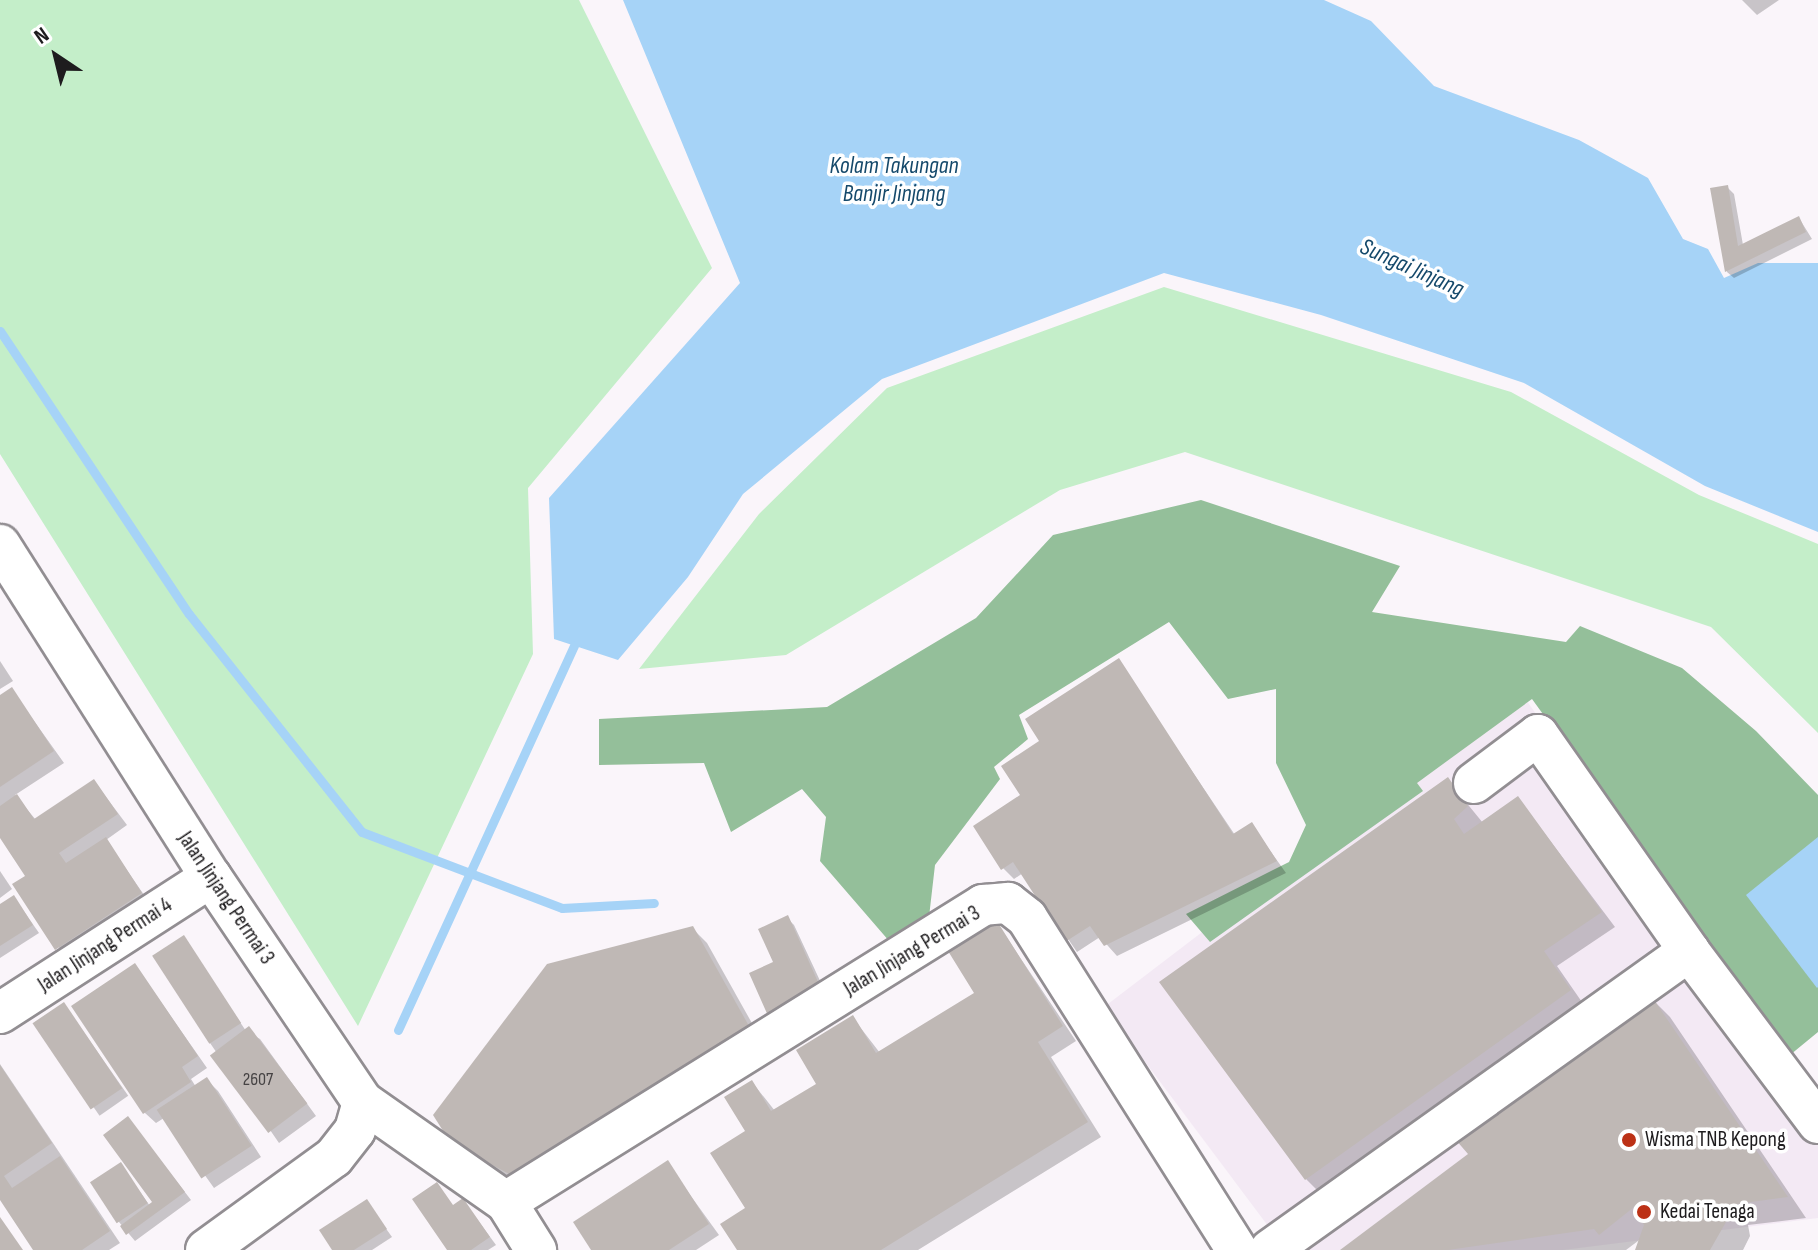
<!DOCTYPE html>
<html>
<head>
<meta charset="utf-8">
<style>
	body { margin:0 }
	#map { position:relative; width:1818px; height:1250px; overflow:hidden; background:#faf5fa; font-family:"Sofia Sans Condensed",sans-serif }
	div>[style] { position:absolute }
	.built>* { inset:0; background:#f3e9f4 }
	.green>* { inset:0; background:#c4eec9 }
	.forest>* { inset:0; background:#94bf9a }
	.water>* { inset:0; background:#a6d3f7 }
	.shadow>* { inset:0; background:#0003; transform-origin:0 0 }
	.stream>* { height:9px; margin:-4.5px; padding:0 4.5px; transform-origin:4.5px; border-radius:4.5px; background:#a6d3f7 }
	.building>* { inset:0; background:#bfb8b5; transform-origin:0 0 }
	.roads { filter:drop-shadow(2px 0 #928e92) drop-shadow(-2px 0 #928e92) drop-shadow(0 2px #928e92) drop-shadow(0 -2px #928e92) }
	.minor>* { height:40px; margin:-20px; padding:0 20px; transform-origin:20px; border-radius:20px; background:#fff }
	.dots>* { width:22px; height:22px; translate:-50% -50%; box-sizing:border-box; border:4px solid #fff; border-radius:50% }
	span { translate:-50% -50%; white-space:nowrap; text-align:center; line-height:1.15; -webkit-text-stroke:7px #fff; paint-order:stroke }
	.number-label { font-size:18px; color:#464344 }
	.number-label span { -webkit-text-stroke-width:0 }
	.street-label { font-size:22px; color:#1e1c1e }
	.poi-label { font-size:22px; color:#1e1c1e }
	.left { translate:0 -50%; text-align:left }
	.water-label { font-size:24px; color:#15496b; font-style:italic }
	.north { position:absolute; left:16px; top:16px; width:80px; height:80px; -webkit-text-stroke:6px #fff; paint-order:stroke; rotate:325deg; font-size:22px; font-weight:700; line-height:32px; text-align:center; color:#1e1c1e }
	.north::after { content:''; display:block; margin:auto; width:28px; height:36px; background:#1e1c1e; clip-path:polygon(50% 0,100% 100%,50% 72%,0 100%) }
</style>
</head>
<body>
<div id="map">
	<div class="built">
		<i style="clip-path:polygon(1519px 690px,1818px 1110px,1818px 1218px,1563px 1250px,1286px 1250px,1104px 1007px)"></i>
	</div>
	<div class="green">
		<i style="clip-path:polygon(0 0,579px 0,712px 268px,528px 488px,533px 654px,358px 1026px,0 454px)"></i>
		<i style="clip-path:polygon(1164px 287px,1511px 392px,1699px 495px,1818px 544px,1818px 733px,1711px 627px,1185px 452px,1060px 490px,786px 655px,639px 669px,759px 514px,887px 388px)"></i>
	</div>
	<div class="forest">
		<i style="clip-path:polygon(1201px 500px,1400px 566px,1372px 612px,1566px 642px,1580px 626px,1682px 668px,1756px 731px,1818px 795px,1818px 1032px,1790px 1055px,1532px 699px,1417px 783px,1423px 791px,1210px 942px,1186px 914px,1289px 862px,1306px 825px,1276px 763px,1276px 689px,1228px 699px,1169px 622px,1019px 715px,1028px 739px,994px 767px,1000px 779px,935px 865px,929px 917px,896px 949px,820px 861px,826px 817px,802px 789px,731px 832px,704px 763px,599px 765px,599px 719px,827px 707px,976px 618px,1053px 535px)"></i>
	</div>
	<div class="water">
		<i style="clip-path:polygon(623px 0,1324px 0,1371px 21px,1434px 86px,1579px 140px,1648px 178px,1683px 239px,1708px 249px,1724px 278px,1758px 263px,1818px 263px,1818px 532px,1705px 486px,1524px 383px,1321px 315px,1164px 273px,882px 379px,743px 494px,688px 577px,618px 660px,554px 639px,549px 498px,740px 283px)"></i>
		<i style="clip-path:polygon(1818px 837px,1818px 987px,1817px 988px,1746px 895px)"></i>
	</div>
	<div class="shadow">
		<i style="clip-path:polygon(1742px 0,1779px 0,1757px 15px)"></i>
		<i style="clip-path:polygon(1727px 187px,1734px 194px,1743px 245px,1799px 218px,1812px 239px,1734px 278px,1727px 272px,1713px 190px)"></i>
		<i style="clip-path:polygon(0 661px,13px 681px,0 689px)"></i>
		<i style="clip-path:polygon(1118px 661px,1235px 835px,1252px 825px,1286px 873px,1117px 956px,1100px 937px,1077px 952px,1023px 873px,1014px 879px,1003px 868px,1042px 742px)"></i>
		<i style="clip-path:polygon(12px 690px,64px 763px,15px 795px,36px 820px,94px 781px,127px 825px,106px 840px,151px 905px,68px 960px,15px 885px,28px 877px,0 835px,0 698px)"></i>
		<i style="clip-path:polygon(1447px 779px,1483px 823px,1518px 798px,1615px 927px,1557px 966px,1584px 1005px,1320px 1193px,1306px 1179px)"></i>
		<i style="clip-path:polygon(0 871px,12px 889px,0 898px)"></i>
		<i style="clip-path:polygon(14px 897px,39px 933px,0 958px,0 906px)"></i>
		<i style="clip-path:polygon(787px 918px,794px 925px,829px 1000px,776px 963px)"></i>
		<i style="clip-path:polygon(997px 923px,1076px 1041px,1051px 1057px,1101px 1137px,918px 1250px,739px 1250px,748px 1209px,752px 1082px,775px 1111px,819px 1084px,853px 1018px,880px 1053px,976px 993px)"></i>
		<i style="clip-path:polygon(693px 929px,707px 943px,767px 1050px,536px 1194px,466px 1156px)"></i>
		<i style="clip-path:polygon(184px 938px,246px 1031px,260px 1039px,316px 1116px,279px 1143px,210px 1043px)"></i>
		<i style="clip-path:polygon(135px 965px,207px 1068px,191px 1079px,196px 1087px,207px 1080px,218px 1091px,261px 1157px,214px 1188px,164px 1118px,156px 1123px,145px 1113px)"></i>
		<i style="clip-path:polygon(1650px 997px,1670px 1017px,1806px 1218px,1748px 1225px,1750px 1236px,1743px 1250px,1637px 1250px,1642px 1238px,1626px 1250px,1344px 1250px,1471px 1154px)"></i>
		<i style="left:64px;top:1004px;width:112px;height:35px;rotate:55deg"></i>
		<i style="clip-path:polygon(0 1064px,120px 1243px,109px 1250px,36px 1250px,0 1192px)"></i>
		<i style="clip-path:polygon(128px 1118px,191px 1200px,135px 1241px,119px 1222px,121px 1165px,150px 1206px,155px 1202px)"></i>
		<i style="clip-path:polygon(667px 1163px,719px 1235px,696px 1250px,593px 1250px)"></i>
		<i style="clip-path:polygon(463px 1200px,496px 1245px,488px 1250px,449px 1250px,454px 1206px)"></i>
		<i style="clip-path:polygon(367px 1202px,392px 1237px,372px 1250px,335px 1250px)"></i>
	</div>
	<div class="stream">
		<i style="left:0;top:331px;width:340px;rotate:56.3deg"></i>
		<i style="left:189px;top:614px;width:278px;rotate:51.6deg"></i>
		<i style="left:362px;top:832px;width:214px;rotate:20.8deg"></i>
		<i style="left:562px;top:908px;width:92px;rotate:-3.1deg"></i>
		<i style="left:398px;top:1030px;width:423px;rotate:-65.4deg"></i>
	</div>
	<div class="building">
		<i style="clip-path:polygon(1728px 185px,1738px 246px,1799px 216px,1806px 232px,1725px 272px,1710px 188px)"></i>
		<i style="clip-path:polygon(1119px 658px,1233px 834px,1252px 822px,1277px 861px,1104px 946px,1090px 926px,1065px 942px,1013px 862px,1001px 870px,973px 826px,1020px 795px,1001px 766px,1039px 741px,1025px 719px)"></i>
		<i style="clip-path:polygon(12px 687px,54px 751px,0 787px,0 695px)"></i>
		<i style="clip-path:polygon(1448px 777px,1468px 806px,1454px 819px,1464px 834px,1518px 796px,1602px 912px,1544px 951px,1571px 990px,1305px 1180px,1159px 982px)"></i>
		<i style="clip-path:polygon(94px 779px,118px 814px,59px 853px,66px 863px,106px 837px,142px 893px,55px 950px,12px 884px,25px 876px,0 838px,0 806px,17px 794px,34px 819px)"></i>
		<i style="clip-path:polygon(14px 895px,33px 925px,0 946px,0 904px)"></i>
		<i style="clip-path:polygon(788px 915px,823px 993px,769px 1018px,749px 973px,773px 962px,758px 929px)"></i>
		<i style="clip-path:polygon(997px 921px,1063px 1026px,1038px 1042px,1088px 1122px,881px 1250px,737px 1250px,720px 1224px,745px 1208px,710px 1153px,745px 1131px,724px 1097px,752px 1080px,771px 1111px,816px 1084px,796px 1050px,853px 1015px,876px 1053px,974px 993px,948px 951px)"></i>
		<i style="clip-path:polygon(693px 926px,754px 1035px,520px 1180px,450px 1142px,433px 1115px,547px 964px)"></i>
		<i style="left:184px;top:935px;width:105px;height:38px;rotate:57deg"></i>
		<i style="clip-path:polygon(135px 963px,198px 1056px,182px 1067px,191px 1082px,143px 1114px,71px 1006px)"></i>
		<i style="clip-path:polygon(1650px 994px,1788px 1197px,1729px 1205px,1730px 1215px,1710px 1250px,1635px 1250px,1644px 1225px,1634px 1207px,1599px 1235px,1594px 1229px,1448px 1250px,1340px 1250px,1468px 1154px,1449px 1132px)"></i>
		<i style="left:64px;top:1002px;width:104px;height:38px;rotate:56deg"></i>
		<i style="left:249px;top:1026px;width:97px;height:49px;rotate:53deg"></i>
		<i style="clip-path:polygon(0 1065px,52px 1143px,4px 1176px,12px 1188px,60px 1156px,110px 1231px,82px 1250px,33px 1250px,0 1200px)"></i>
		<i style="left:207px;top:1077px;width:82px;height:60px;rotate:57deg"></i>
		<i style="clip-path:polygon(128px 1116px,185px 1192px,126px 1235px,120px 1226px,152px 1202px,103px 1135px)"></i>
		<i style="clip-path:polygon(668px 1160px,709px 1224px,669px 1250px,591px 1250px,573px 1222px)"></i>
		<i style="left:121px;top:1162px;width:49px;height:37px;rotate:57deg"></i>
		<i style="clip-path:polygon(437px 1182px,453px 1205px,463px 1198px,490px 1237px,471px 1250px,447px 1250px,412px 1199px)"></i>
		<i style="clip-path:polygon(367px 1199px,387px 1229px,354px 1250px,332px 1250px,319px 1230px)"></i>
		<i style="clip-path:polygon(0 1217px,23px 1250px,0 1250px)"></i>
	</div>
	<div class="roads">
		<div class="minor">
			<i style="left:0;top:545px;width:393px;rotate:57.6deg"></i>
			<i style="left:211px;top:877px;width:272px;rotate:56deg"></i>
			<i style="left:363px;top:1102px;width:174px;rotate:35deg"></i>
			<i style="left:506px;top:1202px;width:57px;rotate:58deg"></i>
			<i style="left:1474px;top:783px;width:80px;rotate:-36.9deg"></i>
			<i style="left:1538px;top:735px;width:264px;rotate:55deg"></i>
			<i style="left:0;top:1013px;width:251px;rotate:-32.8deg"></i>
			<i style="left:506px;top:1202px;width:562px;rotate:-31.91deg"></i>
			<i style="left:983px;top:905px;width:25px;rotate:-5deg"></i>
			<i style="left:1008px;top:903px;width:24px;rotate:38deg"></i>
			<i style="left:1027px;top:918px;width:393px;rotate:57.7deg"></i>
			<i style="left:206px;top:1250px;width:158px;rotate:-36deg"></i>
			<i style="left:334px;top:1157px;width:34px;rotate:-52deg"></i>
			<i style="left:355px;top:1130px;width:29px;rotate:-74deg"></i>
			<i style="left:1270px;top:1250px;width:515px;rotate:-35.51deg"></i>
			<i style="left:1689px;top:951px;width:215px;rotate:53.1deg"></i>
		</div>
	</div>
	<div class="dots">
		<i style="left:1629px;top:1140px;background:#bc3116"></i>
		<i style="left:1644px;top:1212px;background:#bc3116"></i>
	</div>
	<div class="number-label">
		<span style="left:258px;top:1080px">2607</span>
	</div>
	<div class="street-label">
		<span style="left:226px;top:898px;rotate:56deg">Jalan Jinjang Permai 3</span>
		<span style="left:105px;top:945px;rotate:-33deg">Jalan Jinjang Permai 4</span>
		<span style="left:912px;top:951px;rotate:-31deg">Jalan Jinjang Permai 3</span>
	</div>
	<div class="poi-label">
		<span class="left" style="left:1645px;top:1140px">Wisma TNB Kepong</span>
		<span class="left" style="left:1660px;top:1212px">Kedai Tenaga</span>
	</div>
	<div class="water-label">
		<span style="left:894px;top:180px">Kolam Takungan<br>Banjir Jinjang</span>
		<span style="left:1412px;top:268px;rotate:24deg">Sungai Jinjang</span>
	</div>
	<div class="north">N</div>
</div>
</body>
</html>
